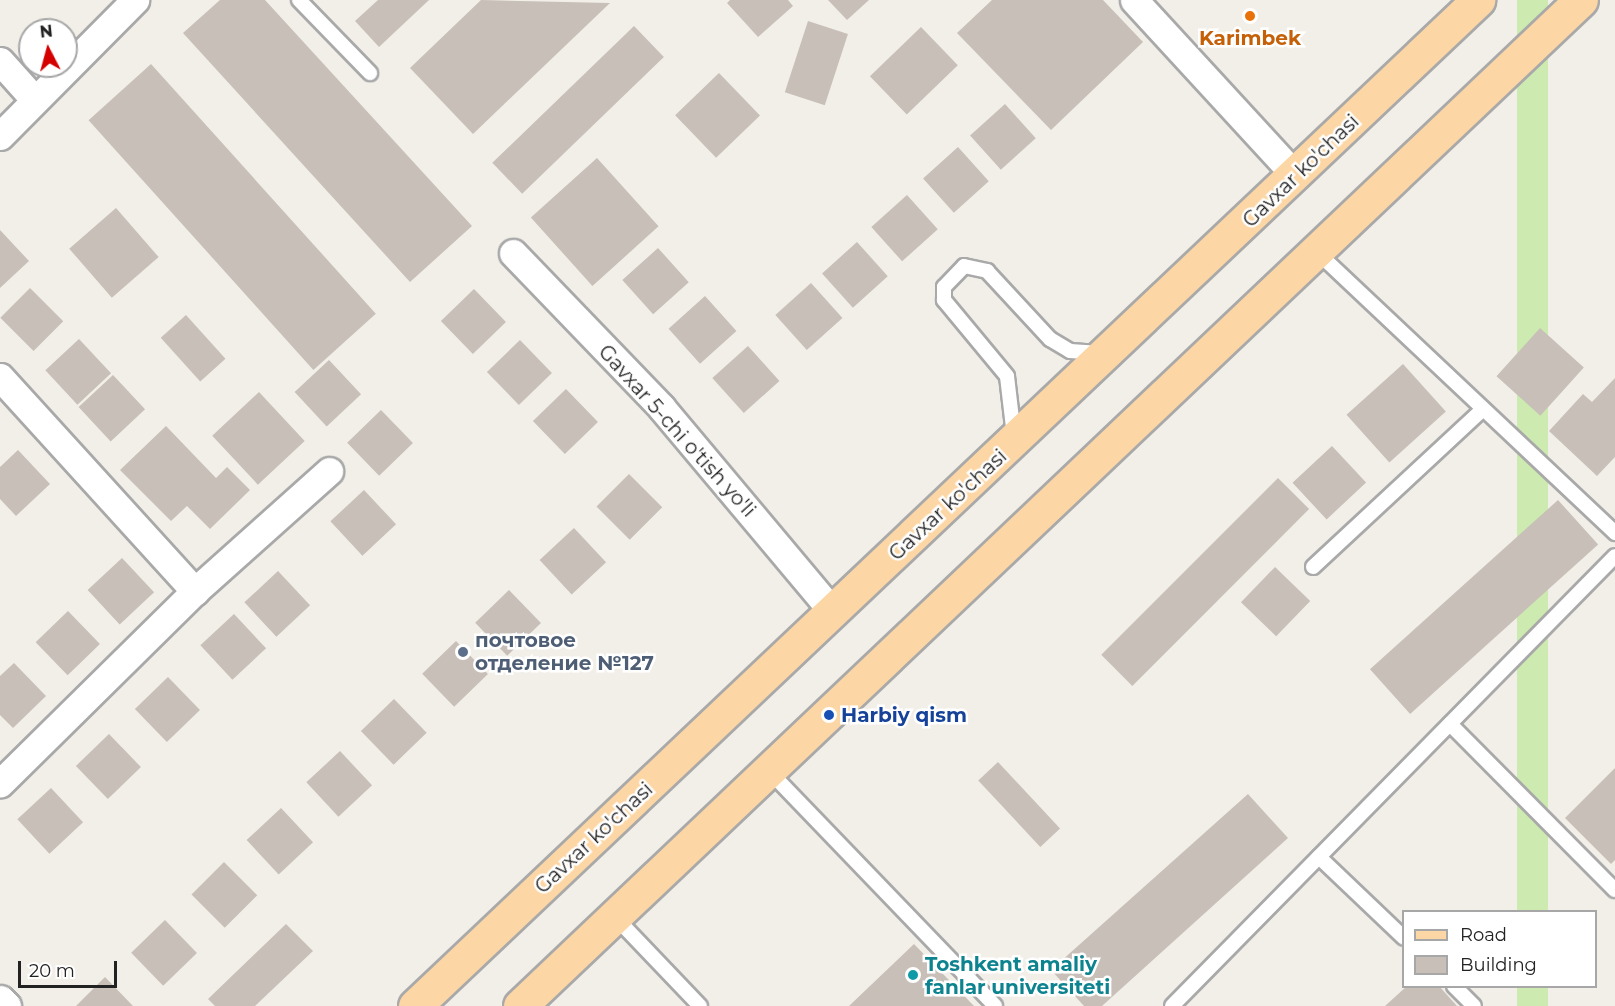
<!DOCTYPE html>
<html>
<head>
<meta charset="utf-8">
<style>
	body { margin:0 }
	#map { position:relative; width:1615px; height:1006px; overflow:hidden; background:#f2efe9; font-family:Montserrat,sans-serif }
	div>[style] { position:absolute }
	.grass>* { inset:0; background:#cdebb0; transform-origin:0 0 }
	.building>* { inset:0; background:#c7bfb8; transform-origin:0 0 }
	.roads { filter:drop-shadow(2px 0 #a9a9a9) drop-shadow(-2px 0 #a9a9a9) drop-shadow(0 2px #a9a9a9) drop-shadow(0 -2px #a9a9a9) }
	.service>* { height:14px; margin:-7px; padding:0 7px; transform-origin:7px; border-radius:7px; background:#fff }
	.minor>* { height:27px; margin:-13.5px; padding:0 13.5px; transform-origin:13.5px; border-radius:13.5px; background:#fff }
	.primary>* { height:33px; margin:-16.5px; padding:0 16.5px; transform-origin:16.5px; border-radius:16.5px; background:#fcd6a4 }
	.dots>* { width:16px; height:16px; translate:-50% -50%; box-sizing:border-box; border:3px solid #fff; border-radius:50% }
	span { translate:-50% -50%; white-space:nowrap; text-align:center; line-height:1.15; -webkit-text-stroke:5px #fff; paint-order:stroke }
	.food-label { font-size:20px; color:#c56008; font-weight:700 }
	.street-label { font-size:20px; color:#222 }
	.service-label { font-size:20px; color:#4e5e75; font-weight:700 }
	.left { translate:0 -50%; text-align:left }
	.transit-label { font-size:20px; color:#164399; font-weight:700 }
	.culture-label { font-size:20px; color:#0d838f; font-weight:700 }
	.legend { position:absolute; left:1402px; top:910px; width:195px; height:78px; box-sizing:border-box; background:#fff; border:2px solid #a7a7a7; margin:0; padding:8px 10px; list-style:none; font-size:18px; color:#222 }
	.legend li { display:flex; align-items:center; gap:12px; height:30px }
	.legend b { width:30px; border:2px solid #a7a7a7 }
	.north { position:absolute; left:18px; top:18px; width:60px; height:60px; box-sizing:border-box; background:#fff; border:2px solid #a7a7a7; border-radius:50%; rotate:354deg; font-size:16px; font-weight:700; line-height:24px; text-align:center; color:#222 }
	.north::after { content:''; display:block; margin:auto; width:21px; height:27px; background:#d40000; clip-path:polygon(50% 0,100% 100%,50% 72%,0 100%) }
	.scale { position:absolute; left:18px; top:961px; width:99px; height:27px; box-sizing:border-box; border:3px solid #222; border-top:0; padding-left:8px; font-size:18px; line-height:21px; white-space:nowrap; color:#222; -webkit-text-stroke:4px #fff; paint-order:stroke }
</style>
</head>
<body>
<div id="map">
	<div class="grass">
		<i style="left:1517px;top:0;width:31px;height:1457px"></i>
	</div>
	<div class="building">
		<i style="clip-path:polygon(220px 0,265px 0,472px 226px,410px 282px,183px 33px)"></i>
		<i style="clip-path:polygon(378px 0,429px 0,379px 47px,355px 21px)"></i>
		<i style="clip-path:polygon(481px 0,610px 3px,473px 134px,410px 68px)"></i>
		<i style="clip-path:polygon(730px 0,788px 0,793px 6px,758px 37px,727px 3px)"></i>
		<i style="clip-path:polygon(828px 0,869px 0,847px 20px)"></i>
		<i style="clip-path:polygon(992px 0,1103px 0,1143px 42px,1051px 130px,957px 33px)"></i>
		<i style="left:808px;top:21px;width:42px;height:75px;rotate:18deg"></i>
		<i style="left:634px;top:26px;width:43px;height:197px;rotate:46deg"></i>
		<i style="left:921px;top:27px;width:53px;height:71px;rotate:46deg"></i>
		<i style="left:151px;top:64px;width:336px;height:84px;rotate:48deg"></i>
		<i style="left:719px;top:73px;width:59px;height:61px;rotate:46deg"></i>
		<i style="left:1005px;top:104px;width:46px;height:47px;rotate:48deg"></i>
		<i style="left:958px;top:147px;width:46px;height:47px;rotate:48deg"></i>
		<i style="left:597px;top:158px;width:92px;height:89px;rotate:48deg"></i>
		<i style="left:907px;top:195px;width:46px;height:48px;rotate:48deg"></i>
		<i style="left:116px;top:208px;width:65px;height:62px;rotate:49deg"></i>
		<i style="clip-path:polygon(0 230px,29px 261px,0 288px)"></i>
		<i style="left:857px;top:242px;width:46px;height:47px;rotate:48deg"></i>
		<i style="left:658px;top:248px;width:46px;height:48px;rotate:48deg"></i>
		<i style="left:811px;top:283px;width:47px;height:48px;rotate:48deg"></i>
		<i style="left:30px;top:288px;width:47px;height:42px;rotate:45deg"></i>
		<i style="left:474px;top:289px;width:46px;height:46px;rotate:46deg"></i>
		<i style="left:705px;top:296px;width:47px;height:49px;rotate:48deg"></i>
		<i style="left:186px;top:315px;width:59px;height:34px;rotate:48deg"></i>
		<i style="left:1540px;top:328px;width:59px;height:65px;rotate:42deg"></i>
		<i style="left:79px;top:339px;width:47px;height:46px;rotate:47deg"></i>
		<i style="left:520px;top:340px;width:46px;height:46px;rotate:46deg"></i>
		<i style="left:748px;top:346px;width:47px;height:48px;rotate:48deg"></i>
		<i style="left:329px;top:360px;width:47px;height:47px;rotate:47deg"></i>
		<i style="left:1403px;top:364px;width:64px;height:76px;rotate:48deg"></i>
		<i style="left:113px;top:375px;width:47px;height:47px;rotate:47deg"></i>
		<i style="clip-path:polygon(1615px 378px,1615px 457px,1597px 476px,1549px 431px,1583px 394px,1592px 402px)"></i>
		<i style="left:566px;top:389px;width:46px;height:46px;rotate:46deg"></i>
		<i style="left:259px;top:392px;width:67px;height:64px;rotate:47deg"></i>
		<i style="left:381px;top:410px;width:46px;height:47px;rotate:46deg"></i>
		<i style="clip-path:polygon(166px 426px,216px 478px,227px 467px,250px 490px,210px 529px,187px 506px,171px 521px,120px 470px)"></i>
		<i style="left:1332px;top:446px;width:50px;height:54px;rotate:47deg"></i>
		<i style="clip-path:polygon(18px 450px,50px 484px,16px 516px,0 499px,0 467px)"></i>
		<i style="left:629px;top:474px;width:47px;height:46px;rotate:45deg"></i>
		<i style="left:1278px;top:478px;width:44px;height:250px;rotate:45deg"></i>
		<i style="left:364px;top:490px;width:47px;height:46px;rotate:47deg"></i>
		<i style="left:1558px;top:500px;width:60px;height:253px;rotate:48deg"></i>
		<i style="left:574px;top:528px;width:47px;height:47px;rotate:47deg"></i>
		<i style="left:122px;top:558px;width:47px;height:47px;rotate:47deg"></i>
		<i style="left:1275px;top:567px;width:49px;height:49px;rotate:44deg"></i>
		<i style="left:278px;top:571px;width:47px;height:46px;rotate:47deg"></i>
		<i style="left:509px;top:590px;width:46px;height:47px;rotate:46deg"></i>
		<i style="left:68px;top:611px;width:46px;height:45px;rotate:46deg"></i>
		<i style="left:234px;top:614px;width:47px;height:46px;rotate:47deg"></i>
		<i style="left:456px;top:641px;width:46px;height:47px;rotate:46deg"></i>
		<i style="clip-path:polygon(14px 663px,46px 696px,13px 728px,0 715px,0 676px)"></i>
		<i style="left:168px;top:677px;width:46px;height:46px;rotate:46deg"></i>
		<i style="left:394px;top:699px;width:47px;height:46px;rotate:46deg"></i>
		<i style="left:109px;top:734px;width:46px;height:46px;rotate:46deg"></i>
		<i style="left:340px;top:751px;width:47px;height:46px;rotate:47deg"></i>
		<i style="left:998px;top:762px;width:91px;height:27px;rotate:47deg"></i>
		<i style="clip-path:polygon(1615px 768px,1615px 860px,1611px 864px,1565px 818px)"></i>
		<i style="left:51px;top:788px;width:47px;height:46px;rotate:47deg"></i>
		<i style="clip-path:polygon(1248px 794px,1288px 838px,1102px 1006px,1084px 1006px,1051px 970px)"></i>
		<i style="left:281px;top:808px;width:47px;height:47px;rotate:47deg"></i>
		<i style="left:224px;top:862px;width:47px;height:46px;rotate:45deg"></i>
		<i style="left:165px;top:920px;width:46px;height:47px;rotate:46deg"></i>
		<i style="clip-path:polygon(286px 924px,313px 951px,255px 1006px,215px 1006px,208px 999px)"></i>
		<i style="clip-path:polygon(914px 944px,974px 1006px,849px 1006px)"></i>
		<i style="clip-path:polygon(105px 977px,133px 1006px,76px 1006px)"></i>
		<i style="clip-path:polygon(1407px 986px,1439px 986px,1457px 1006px,1385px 1006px)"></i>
	</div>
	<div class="roads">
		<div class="service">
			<i style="left:299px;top:0;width:102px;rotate:45.8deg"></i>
			<i style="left:1317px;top:252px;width:410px;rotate:43.3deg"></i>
			<i style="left:1014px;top:436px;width:60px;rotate:-96.7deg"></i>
			<i style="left:1007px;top:376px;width:99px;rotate:-129.7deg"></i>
			<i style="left:944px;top:300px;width:13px;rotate:-90deg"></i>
			<i style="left:944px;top:287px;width:29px;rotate:-46deg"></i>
			<i style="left:964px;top:266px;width:24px;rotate:12deg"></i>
			<i style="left:987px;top:271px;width:93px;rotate:47.2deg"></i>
			<i style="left:1050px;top:339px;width:23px;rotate:31deg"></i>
			<i style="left:1070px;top:351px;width:30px;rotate:4deg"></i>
			<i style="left:1313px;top:567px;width:232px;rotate:-42.9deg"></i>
			<i style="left:1450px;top:724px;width:234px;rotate:45.2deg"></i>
			<i style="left:769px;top:771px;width:326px;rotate:46.1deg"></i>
			<i style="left:1319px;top:857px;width:117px;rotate:43.6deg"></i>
			<i style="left:615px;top:917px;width:123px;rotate:46.3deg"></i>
			<i style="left:1454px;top:986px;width:28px;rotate:45deg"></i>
			<i style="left:1172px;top:1006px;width:631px;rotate:-45.45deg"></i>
		</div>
		<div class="minor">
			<i style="left:1134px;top:0;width:239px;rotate:47.4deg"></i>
			<i style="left:0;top:61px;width:51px;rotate:48.2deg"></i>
			<i style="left:0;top:136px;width:192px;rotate:-45.2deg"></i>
			<i style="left:513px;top:253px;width:214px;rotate:46.1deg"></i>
			<i style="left:661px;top:407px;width:269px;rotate:50deg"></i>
			<i style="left:0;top:377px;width:290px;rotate:47.7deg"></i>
			<i style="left:195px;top:591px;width:274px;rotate:135.4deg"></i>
			<i style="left:195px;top:591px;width:180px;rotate:-41.8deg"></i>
			<i style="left:0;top:999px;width:10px;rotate:45deg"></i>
		</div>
		<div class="primary">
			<i style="left:415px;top:1006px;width:1464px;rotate:-43.42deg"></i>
			<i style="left:520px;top:1006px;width:1462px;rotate:-43.48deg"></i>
		</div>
	</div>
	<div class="dots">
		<i style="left:1250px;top:16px;background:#e8710a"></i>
		<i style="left:463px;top:652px;background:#5c6f8a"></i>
		<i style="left:829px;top:715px;background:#1a4fb4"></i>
		<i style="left:913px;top:975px;background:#0f9aa8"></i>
	</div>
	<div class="food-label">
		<span style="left:1250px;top:38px">Karimbek</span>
	</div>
	<div class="street-label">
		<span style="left:1301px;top:171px;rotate:-44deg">Gavxar ko'chasi</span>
		<span style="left:677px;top:431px;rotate:48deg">Gavxar 5-chi o'tish yo'li</span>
		<span style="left:948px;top:505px;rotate:-43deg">Gavxar ko'chasi</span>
		<span style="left:594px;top:838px;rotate:-43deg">Gavxar ko'chasi</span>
	</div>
	<div class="service-label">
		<span class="left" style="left:475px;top:652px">почтовое<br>отделение №127</span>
	</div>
	<div class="transit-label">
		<span class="left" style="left:841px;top:715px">Harbiy qism</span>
	</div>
	<div class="culture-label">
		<span class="left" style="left:925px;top:976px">Toshkent amaliy<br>fanlar universiteti</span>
	</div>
	<ul class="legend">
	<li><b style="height:8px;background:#fcd6a4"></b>Road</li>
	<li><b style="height:16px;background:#c7bfb8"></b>Building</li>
	</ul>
	<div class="north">N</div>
	<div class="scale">20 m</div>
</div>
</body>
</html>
